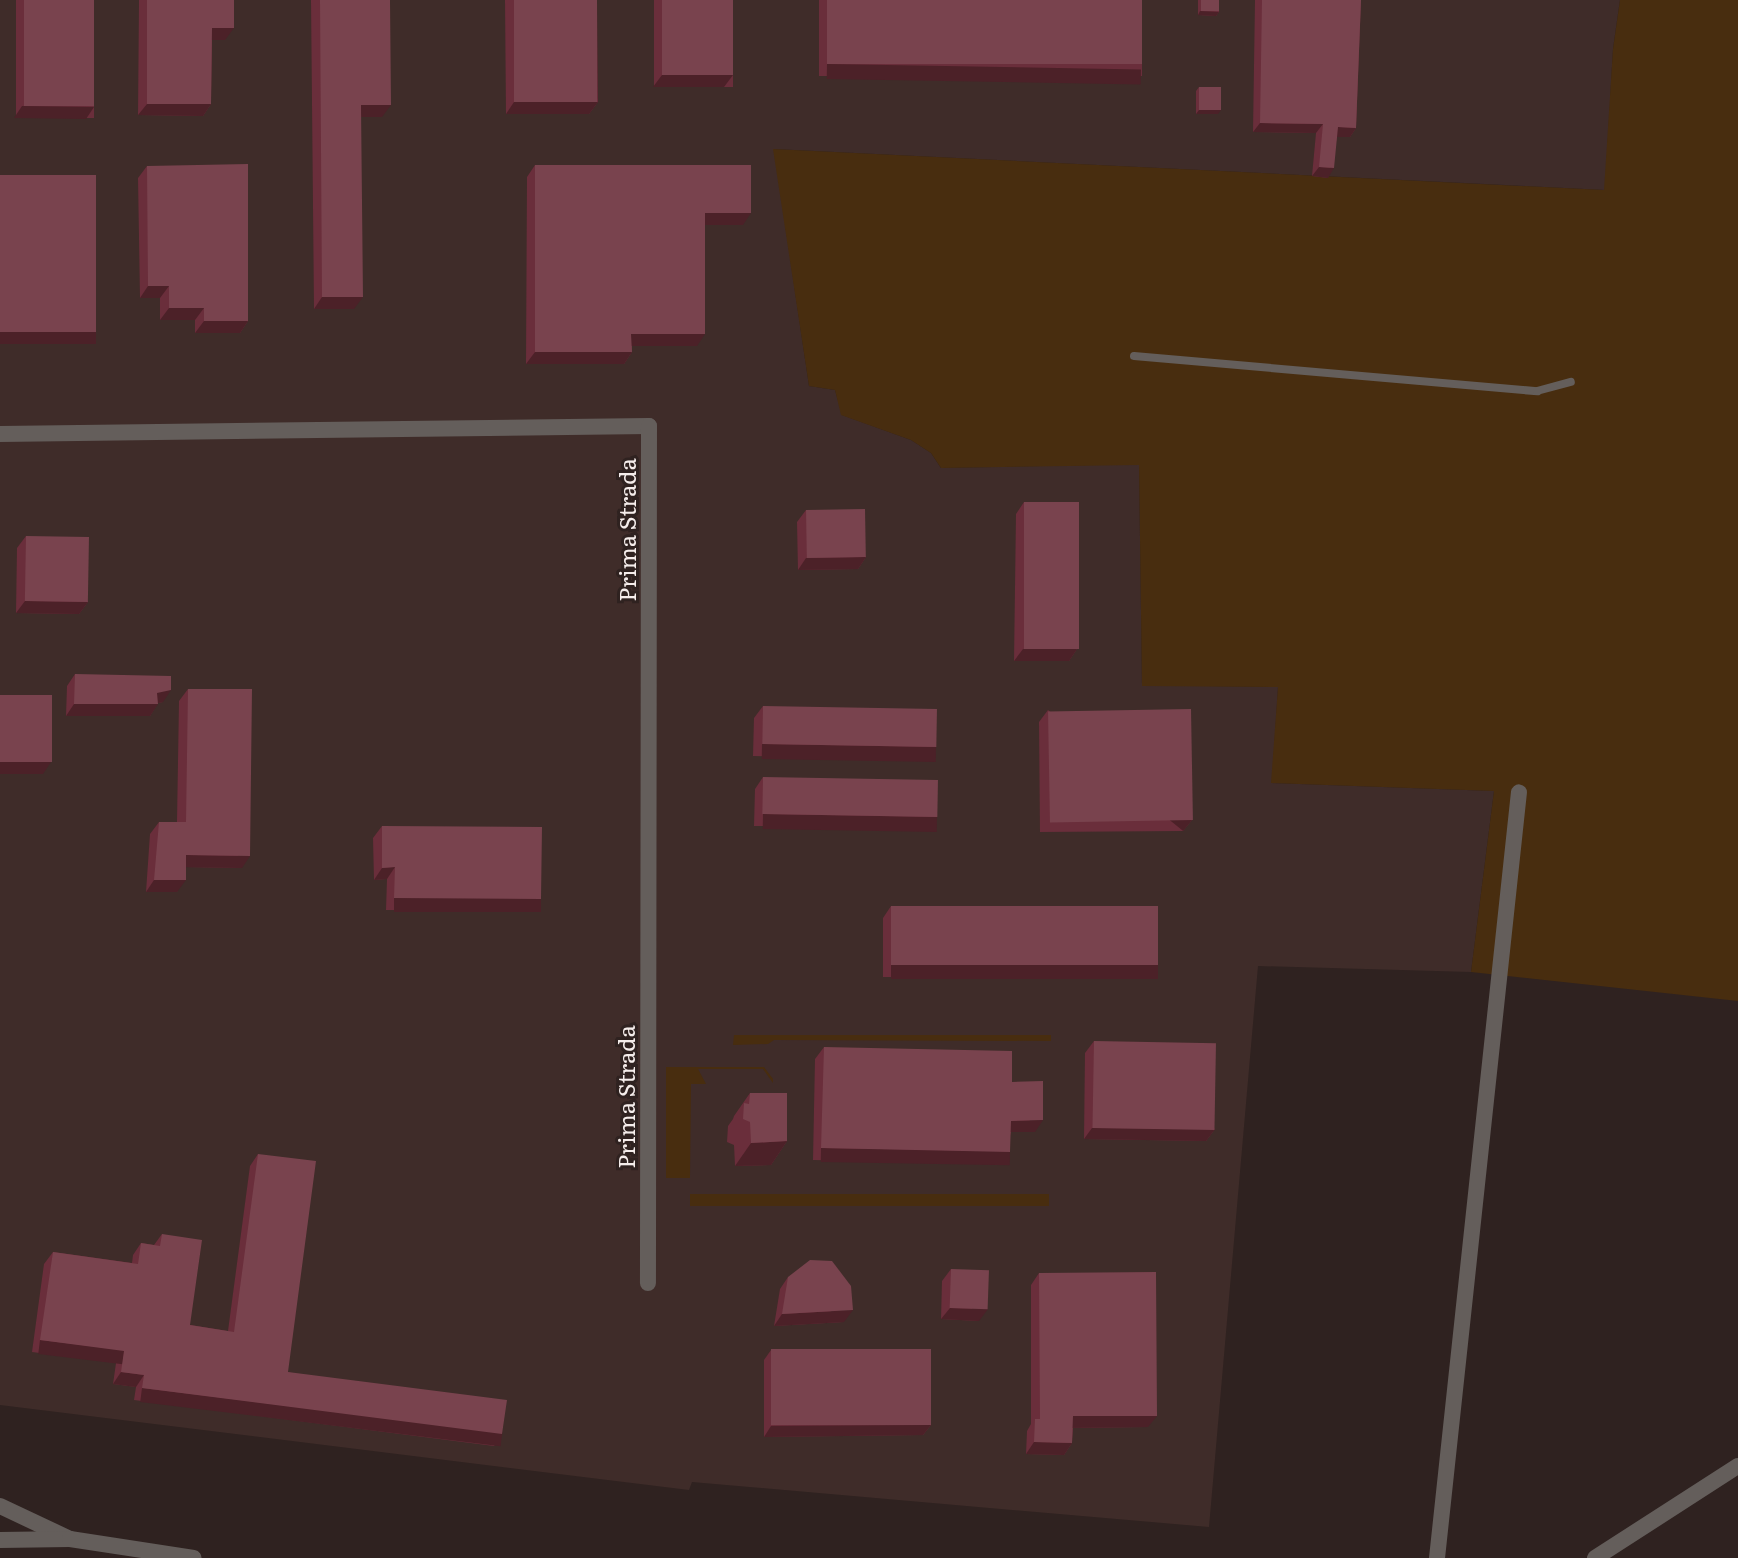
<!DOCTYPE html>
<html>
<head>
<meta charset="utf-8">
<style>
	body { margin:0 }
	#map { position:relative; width:1738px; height:1558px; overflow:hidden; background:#2f2220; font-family:Literata,serif }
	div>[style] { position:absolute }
	.built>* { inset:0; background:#3f2c29 }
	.green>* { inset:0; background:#482d0f; transform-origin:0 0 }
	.lane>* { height:8px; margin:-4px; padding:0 4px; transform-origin:4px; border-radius:4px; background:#645e5b }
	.street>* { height:16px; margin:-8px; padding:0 8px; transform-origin:8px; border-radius:8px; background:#645e5b }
	.wall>* { inset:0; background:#6a2e3b; transform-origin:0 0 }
	.shaded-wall>* { inset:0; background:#4c2128; transform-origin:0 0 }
	.building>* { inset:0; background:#79434e; transform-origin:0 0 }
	span { translate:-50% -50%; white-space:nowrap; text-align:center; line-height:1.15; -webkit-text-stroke:6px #2f2220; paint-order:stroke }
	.street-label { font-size:23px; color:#f5edeb }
</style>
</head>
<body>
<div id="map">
	<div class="built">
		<i style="clip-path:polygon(0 0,1620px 0,1613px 49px,1605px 190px,774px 149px,809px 386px,835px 390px,842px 415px,911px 440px,931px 453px,941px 468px,1139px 464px,1142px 685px,1278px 687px,1272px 783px,1494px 791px,1471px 972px,1258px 966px,1209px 1527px,692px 1482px,689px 1490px,0 1405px)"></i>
	</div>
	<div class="green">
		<i style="clip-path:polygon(1620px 0,1738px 0,1738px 1001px,1471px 972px,1494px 791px,1271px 783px,1278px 687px,1142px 686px,1139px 465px,941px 468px,931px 453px,911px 440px,841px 415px,835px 390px,809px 386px,773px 149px,1604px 190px,1613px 49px)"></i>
		<i style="clip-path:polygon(734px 1035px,1051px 1035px,1051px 1041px,774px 1040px,768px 1044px,733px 1045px)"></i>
		<i style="clip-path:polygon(666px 1067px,764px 1067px,773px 1079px,773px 1083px,763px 1069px,698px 1069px,706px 1084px,691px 1084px,690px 1178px,666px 1178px)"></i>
		<i style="left:690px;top:1194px;width:359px;height:12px"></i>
	</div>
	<div class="lane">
		<i style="left:1134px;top:356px;width:405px;rotate:5deg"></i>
		<i style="left:1537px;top:391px;width:35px;rotate:-15deg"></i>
	</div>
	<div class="street">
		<i style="left:0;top:434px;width:649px;rotate:-0.71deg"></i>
		<i style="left:649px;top:426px;width:857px;rotate:90.07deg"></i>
		<i style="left:0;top:1506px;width:75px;rotate:25.2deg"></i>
		<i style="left:0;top:1540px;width:70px;rotate:-0.8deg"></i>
		<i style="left:70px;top:1539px;width:125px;rotate:8.7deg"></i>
		<i style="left:1437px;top:1558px;width:770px;rotate:-83.89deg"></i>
		<i style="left:1595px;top:1558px;width:170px;rotate:-32.8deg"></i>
	</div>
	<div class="wall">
		<i style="left:16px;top:0;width:78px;height:118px"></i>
		<i style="clip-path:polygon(139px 0,234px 0,225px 40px,212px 40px,211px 104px,203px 116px,138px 115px)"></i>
		<i style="clip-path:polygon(311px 0,390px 0,382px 117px,361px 117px,354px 309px,314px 309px)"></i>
		<i style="clip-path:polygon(505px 0,597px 0,598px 102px,589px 114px,506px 114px)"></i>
		<i style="left:654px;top:0;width:79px;height:87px"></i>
		<i style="left:819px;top:0;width:323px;height:76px"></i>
		<i style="clip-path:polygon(1198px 0,1219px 0,1219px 12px,1216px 16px,1198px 15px)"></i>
		<i style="clip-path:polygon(1255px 0,1361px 0,1356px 128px,1350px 137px,1337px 137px,1328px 178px,1312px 176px,1316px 133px,1253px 132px)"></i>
		<i style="clip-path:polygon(1199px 87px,1218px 114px,1196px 114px,1196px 91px)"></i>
		<i style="clip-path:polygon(535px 165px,743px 225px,705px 225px,697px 346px,632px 346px,632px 352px,624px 364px,526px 364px,527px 177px)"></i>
		<i style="clip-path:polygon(147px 166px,248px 321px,240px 333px,195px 333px,195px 320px,160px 320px,160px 298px,140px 298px,138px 178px)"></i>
		<i style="clip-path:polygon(1024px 502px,1077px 649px,1069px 661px,1014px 661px,1016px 514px)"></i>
		<i style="clip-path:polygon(806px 510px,866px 557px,858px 569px,798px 570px,797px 522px)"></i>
		<i style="clip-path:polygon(26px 536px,88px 602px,79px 614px,16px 613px,17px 548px)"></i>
		<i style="clip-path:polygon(75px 674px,163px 702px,158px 703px,150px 716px,66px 716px,67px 686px)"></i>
		<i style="clip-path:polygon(188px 689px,242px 868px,186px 867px,177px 892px,146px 892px,150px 834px,159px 822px,177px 822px,179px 701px)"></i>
		<i style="clip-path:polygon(763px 706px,936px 747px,928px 759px,753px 756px,754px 718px)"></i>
		<i style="clip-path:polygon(1048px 710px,1192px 820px,1183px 831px,1040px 832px,1039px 722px)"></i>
		<i style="clip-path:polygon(763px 777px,937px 816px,929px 828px,754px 826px,755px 789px)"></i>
		<i style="clip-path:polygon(382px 826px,541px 899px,532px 911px,386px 910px,387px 879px,374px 880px,373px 838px)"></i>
		<i style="clip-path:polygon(891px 906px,1149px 978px,883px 977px,883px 918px)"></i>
		<i style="clip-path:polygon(1094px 1041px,1215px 1129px,1206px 1141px,1084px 1139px,1085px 1053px)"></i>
		<i style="clip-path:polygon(824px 1047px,1012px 1082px,1035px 1132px,1011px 1132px,1002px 1164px,813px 1160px,815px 1059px)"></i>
		<i style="clip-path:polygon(750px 1093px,787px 1141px,771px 1165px,735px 1166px,734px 1145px,727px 1142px,728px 1126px,733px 1119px,734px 1116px)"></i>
		<i style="clip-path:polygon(258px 1154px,288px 1372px,502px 1434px,494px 1446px,134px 1400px,136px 1387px,113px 1384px,116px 1363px,32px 1352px,44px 1264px,53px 1252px,132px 1263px,133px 1255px,141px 1243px,154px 1245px,162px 1234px,190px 1325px,228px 1331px,250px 1166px)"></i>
		<i style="clip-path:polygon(951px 1269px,979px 1321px,941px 1319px,942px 1281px)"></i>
		<i style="clip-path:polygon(1039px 1273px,1148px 1427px,1073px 1428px,1072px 1443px,1064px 1455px,1026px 1454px,1027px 1431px,1031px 1424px,1031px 1285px)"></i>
		<i style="clip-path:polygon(788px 1277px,844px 1322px,774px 1326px,780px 1289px)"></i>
		<i style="clip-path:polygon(771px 1350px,931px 1425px,923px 1435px,764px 1437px,764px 1360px)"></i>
	</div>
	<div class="shaded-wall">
		<i style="clip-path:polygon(1200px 11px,1219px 12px,1216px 16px,1198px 15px)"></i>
		<i style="clip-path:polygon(212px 28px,234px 28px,225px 40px,204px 40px)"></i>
		<i style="left:827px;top:64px;width:314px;height:15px;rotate:1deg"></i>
		<i style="clip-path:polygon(662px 75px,733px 75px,724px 87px,653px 87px)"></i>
		<i style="clip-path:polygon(514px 102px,598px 102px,589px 114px,506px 114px)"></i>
		<i style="clip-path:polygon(147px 104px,211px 104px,203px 116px,138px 115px)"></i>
		<i style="clip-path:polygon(361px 105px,391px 105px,382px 117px,353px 117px)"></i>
		<i style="clip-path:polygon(22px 106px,94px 107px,86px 119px,14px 118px)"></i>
		<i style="clip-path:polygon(1199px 110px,1221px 110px,1218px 114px,1196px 114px)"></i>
		<i style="clip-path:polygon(1260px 123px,1323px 124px,1316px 133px,1253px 132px)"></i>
		<i style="clip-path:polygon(1338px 127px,1356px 128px,1350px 137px,1331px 137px)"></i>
		<i style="clip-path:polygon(1319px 167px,1334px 168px,1328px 178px,1312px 176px)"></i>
		<i style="clip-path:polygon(705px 213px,751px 213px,743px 225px,696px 225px)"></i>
		<i style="clip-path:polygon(148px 286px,169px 286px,160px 298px,140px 298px)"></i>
		<i style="clip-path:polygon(322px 297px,363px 297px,354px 309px,314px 309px)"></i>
		<i style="clip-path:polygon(169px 308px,204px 308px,195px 320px,160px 320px)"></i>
		<i style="clip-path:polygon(204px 321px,248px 321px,240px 333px,195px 333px)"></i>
		<i style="left:0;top:332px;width:96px;height:12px"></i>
		<i style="clip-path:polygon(631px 334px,705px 334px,697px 346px,623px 346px)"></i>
		<i style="clip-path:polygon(535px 352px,632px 352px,624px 364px,526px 364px)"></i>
		<i style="clip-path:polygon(866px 557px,858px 569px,798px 570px,806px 558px)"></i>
		<i style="clip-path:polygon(25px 601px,88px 602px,79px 614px,16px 613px)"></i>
		<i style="clip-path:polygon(1023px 649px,1077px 649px,1069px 661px,1014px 661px)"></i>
		<i style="clip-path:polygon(171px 690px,163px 702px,154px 704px,158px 704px,150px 716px,66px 716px,74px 704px)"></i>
		<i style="left:762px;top:744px;width:174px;height:15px;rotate:1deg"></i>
		<i style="clip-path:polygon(0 762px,51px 762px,43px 774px,0 774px)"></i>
		<i style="left:763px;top:814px;width:174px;height:15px;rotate:1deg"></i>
		<i style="left:1192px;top:820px;width:14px;height:144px;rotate:129deg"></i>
		<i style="clip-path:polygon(186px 855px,250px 856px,242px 868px,177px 867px)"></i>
		<i style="clip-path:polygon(395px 867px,387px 879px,374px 880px,382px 868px)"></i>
		<i style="clip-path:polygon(154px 880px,186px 880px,177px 892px,146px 892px)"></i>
		<i style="left:394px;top:898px;width:147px;height:14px"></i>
		<i style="left:891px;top:965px;width:267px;height:14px"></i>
		<i style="clip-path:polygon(1043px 1120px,1035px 1132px,1003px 1132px,1011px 1121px)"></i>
		<i style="clip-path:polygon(1092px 1128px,1215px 1129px,1206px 1141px,1084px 1139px)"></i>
		<i style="clip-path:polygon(787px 1141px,771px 1165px,735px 1166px,751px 1143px)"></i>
		<i style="left:821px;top:1148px;width:189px;height:14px;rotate:1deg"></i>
		<i style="clip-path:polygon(950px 1308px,988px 1309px,979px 1321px,941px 1319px)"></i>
		<i style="clip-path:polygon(853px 1310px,844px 1322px,774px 1326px,782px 1314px)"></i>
		<i style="left:40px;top:1340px;width:85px;height:14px;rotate:7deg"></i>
		<i style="clip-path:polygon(121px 1372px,144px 1375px,136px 1387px,113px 1384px)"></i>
		<i style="left:142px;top:1388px;width:363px;height:14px;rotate:7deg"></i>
		<i style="clip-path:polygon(1073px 1416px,1157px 1416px,1148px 1427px,1065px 1428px)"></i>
		<i style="clip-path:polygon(931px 1425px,923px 1435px,764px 1437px,771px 1426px)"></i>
		<i style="clip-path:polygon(1034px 1442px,1072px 1443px,1064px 1455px,1026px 1454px)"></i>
	</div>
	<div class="building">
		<i style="left:24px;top:0;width:70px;height:106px"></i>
		<i style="clip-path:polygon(147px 0,234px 0,234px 28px,212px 28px,211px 104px,147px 104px)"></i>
		<i style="clip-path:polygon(320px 0,390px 0,391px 105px,361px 105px,363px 297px,322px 297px)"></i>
		<i style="left:514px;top:0;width:83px;height:102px"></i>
		<i style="left:662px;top:0;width:71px;height:75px"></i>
		<i style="left:827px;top:0;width:315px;height:64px"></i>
		<i style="left:1201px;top:0;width:18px;height:11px"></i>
		<i style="clip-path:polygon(1262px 0,1361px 0,1356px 128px,1338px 127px,1334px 168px,1319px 167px,1323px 124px,1260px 123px)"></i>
		<i style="left:1199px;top:87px;width:22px;height:23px"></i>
		<i style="clip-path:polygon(248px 164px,248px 321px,204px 321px,204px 308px,169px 308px,169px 286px,148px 286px,147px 166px)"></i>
		<i style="clip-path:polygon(535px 165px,751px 165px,751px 213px,705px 213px,705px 334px,631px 334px,632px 352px,535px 352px)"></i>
		<i style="left:0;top:175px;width:96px;height:157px"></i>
		<i style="left:1024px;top:502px;width:55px;height:147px"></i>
		<i style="left:865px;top:509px;width:48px;height:59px;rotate:89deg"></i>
		<i style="left:26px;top:536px;width:63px;height:65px;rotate:1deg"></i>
		<i style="clip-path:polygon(75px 674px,171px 676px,171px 690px,157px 693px,158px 704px,74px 704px)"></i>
		<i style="clip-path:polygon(188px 689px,252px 689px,250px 856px,186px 855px,186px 880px,154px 880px,159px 822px,186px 822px)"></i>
		<i style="left:0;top:695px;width:52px;height:67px"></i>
		<i style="left:763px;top:706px;width:174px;height:38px;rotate:1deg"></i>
		<i style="left:1191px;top:709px;width:111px;height:143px;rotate:89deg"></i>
		<i style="left:763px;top:777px;width:175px;height:37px;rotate:1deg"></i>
		<i style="clip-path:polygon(382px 826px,542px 827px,541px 899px,394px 898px,395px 867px,382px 868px)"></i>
		<i style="left:891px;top:906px;width:267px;height:59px"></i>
		<i style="left:1094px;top:1041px;width:122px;height:87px;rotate:1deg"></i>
		<i style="clip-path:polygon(824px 1047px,1012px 1051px,1012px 1082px,1043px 1081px,1043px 1120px,1011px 1121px,1010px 1152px,821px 1148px)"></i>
		<i style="clip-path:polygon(750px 1093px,787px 1093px,787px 1141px,751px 1143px,750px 1122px,743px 1119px,744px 1103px,749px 1104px)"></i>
		<i style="clip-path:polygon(258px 1154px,316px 1161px,288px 1372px,507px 1400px,502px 1434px,142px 1388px,144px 1375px,121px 1372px,124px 1351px,40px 1340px,53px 1252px,138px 1264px,141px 1243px,160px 1246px,162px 1234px,202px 1240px,190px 1325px,234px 1332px)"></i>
		<i style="clip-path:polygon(810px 1260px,832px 1261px,851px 1286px,853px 1310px,782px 1314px,788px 1277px)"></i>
		<i style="left:951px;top:1269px;width:38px;height:39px;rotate:2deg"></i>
		<i style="clip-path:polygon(1156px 1272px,1157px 1416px,1073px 1416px,1072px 1443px,1034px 1442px,1035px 1419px,1040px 1419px,1039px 1273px)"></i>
		<i style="left:931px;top:1349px;width:76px;height:160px;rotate:90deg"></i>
	</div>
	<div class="street-label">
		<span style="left:626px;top:530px;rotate:-90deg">Prima Strada</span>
		<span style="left:625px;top:1097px;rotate:-90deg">Prima Strada</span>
	</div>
</div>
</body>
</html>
